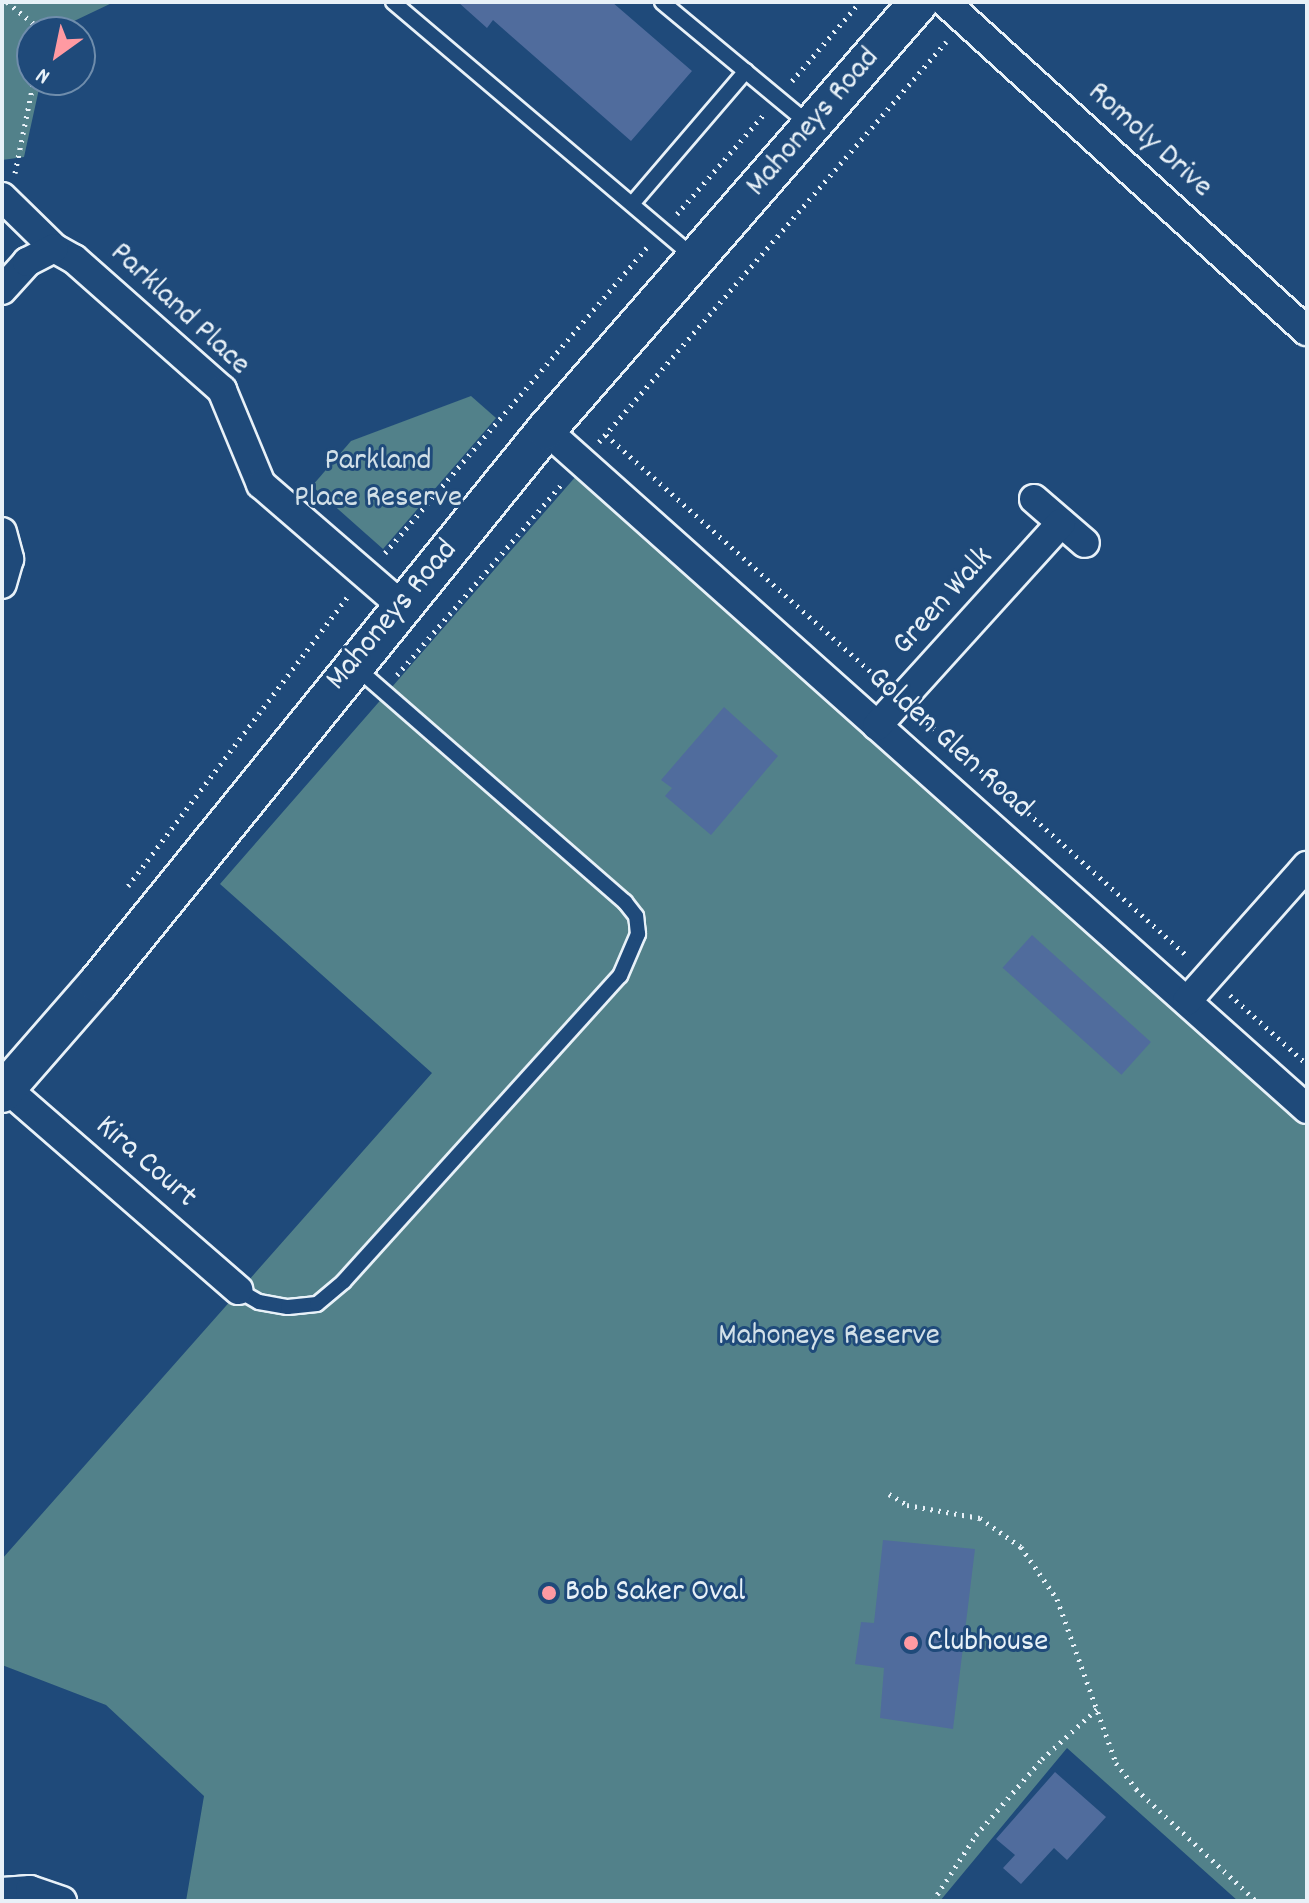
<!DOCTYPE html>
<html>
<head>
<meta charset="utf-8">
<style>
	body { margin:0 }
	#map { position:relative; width:1309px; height:1903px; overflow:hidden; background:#1f4a7a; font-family:Dekko,sans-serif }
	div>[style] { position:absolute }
	.green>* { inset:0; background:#52818a }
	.building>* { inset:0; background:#506c9d; transform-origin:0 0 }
	.path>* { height:5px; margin-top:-2.5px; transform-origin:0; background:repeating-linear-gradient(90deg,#e8f1f8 0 2px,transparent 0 8px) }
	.roads { filter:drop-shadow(2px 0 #e8f1f8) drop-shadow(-2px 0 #e8f1f8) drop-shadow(0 2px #e8f1f8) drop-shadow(0 -2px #e8f1f8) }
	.lane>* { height:14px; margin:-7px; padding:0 7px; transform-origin:7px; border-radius:7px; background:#1f4a7a }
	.street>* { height:28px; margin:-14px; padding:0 14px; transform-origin:14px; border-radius:14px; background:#1f4a7a }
	.secondary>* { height:38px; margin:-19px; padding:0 19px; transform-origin:19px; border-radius:19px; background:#1f4a7a }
	.dots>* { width:22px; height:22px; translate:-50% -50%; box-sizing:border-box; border:4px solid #1f4a7a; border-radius:50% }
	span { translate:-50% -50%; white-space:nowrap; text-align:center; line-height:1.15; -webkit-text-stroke:6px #1f4a7a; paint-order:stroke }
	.street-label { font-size:32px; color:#e8f1f8 }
	.park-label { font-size:32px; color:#d2e0e8 }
	.poi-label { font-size:32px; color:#e8f1f8 }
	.left { translate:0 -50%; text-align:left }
	.frame { position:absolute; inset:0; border:4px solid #e8f1f8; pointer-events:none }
	.north { position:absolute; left:16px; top:16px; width:80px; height:80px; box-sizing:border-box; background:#1f4a7a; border:2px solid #6f8dac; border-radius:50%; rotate:213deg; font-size:22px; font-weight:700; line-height:32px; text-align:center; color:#e8f1f8 }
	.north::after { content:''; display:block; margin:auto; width:28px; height:36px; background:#ff9aa2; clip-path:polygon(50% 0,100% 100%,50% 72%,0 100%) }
</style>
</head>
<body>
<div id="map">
	<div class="green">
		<i style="clip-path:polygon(2px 2px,114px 2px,51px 32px,32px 32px,32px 80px,41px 80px,24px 157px,2px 160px)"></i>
		<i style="clip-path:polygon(471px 396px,496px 418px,383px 549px,312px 486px,351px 441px)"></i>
		<i style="clip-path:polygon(577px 475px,1307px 1127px,1307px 1901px,1238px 1901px,1067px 1748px,940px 1901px,186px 1901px,204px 1796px,106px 1705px,2px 1665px,2px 1559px,432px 1073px,220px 884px)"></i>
	</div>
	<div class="building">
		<i style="clip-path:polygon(458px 2px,612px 2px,692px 71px,631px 141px,493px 20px,487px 28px)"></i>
		<i style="clip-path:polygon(724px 707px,778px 756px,711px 835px,665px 796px,672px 788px,661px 780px)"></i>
		<i style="left:1032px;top:935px;width:160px;height:44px;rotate:42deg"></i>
		<i style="clip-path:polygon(883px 1540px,975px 1549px,953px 1729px,880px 1718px,884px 1668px,855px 1664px,861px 1622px,874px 1623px)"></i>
		<i style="clip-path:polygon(1055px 1772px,1106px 1817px,1067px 1860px,1054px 1848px,1021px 1884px,1003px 1868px,1015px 1855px,996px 1839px)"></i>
	</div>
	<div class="path">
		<i style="left:7px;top:2px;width:48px;rotate:39deg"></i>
		<i style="left:792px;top:81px;width:104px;rotate:-49.3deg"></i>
		<i style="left:15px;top:173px;width:95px;rotate:-78.5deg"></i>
		<i style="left:677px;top:214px;width:134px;rotate:-48.9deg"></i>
		<i style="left:606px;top:435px;width:369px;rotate:41.8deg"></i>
		<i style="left:599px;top:442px;width:530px;rotate:-49.06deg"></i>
		<i style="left:385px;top:553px;width:406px;rotate:-49.4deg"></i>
		<i style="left:397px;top:675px;width:254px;rotate:-49.2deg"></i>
		<i style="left:921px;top:717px;width:358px;rotate:41.9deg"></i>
		<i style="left:128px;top:886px;width:363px;rotate:-52.8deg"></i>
		<i style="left:1230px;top:995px;width:103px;rotate:41.9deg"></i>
		<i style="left:889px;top:1494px;width:21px;rotate:31deg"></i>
		<i style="left:907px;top:1505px;width:74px;rotate:10.1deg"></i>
		<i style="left:980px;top:1518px;width:50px;rotate:35.3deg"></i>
		<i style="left:1021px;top:1547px;width:63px;rotate:55.3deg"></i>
		<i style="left:1057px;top:1599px;width:174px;rotate:70.2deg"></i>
		<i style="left:1116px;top:1763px;width:33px;rotate:52deg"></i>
		<i style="left:1136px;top:1789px;width:164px;rotate:43deg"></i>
		<i style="left:933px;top:1901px;width:79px;rotate:-56.9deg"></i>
		<i style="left:976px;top:1835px;width:101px;rotate:-49deg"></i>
		<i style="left:1042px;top:1759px;width:74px;rotate:-42.3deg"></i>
	</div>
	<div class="roads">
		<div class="lane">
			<i style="left:393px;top:2px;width:396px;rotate:40.3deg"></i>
			<i style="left:662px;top:2px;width:191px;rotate:39.7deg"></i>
			<i style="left:632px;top:204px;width:175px;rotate:-49.4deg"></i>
			<i style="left:238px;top:1290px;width:24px;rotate:30deg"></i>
			<i style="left:259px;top:1302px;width:29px;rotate:10deg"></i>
			<i style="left:288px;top:1307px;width:29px;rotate:-6deg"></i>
			<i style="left:317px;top:1304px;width:35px;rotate:-40deg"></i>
			<i style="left:344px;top:1281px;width:411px;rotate:-47.9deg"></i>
			<i style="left:620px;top:976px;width:46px;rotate:-66.8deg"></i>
			<i style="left:638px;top:934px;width:18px;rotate:-96deg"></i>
			<i style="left:636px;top:916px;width:18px;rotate:-128deg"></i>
			<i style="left:625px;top:902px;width:357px;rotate:-138.9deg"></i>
		</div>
		<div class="street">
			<i style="left:945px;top:2px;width:489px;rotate:42.3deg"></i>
			<i style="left:2px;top:197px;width:73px;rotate:44.4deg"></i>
			<i style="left:54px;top:248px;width:23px;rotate:29deg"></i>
			<i style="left:74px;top:259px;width:198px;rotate:41.5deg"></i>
			<i style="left:222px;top:390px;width:102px;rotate:67.5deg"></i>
			<i style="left:261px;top:484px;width:186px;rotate:40.9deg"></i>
			<i style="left:2px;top:290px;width:38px;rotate:-48deg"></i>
			<i style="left:27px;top:262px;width:30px;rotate:-27deg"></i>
			<i style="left:546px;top:430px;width:1020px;rotate:41.74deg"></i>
			<i style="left:1034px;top:499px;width:67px;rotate:40.8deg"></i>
			<i style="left:2px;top:532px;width:28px;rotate:75deg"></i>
			<i style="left:9px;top:559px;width:26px;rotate:106deg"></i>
			<i style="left:877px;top:726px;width:274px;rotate:-47.8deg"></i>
			<i style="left:1187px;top:1001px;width:181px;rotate:-48.4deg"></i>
			<i style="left:6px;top:1088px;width:308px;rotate:41deg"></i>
			<i style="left:2px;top:1892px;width:28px;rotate:-4deg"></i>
			<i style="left:30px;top:1890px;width:34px;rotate:19deg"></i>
		</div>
		<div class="secondary">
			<i style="left:2px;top:1093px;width:146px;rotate:-48.9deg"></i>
			<i style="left:98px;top:983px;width:712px;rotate:-50.99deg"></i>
			<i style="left:546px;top:430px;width:568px;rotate:-48.93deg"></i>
		</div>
	</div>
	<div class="dots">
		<i style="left:549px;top:1593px;background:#ff9aa2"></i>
		<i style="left:911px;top:1643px;background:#ff9aa2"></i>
	</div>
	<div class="street-label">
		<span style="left:814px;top:123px;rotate:-49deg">Mahoneys Road</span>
		<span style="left:1149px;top:141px;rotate:42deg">Romoly Drive</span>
		<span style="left:179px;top:310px;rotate:43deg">Parkland Place</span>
		<span style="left:944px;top:602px;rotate:-48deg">Green Walk</span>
		<span style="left:393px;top:616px;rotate:-50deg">Mahoneys Road</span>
		<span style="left:949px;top:744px;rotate:42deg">Golden Glen Road</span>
		<span style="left:145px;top:1163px;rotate:41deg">Kira Court</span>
	</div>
	<div class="park-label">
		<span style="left:378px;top:481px">Parkland<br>Place Reserve</span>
		<span style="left:829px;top:1337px">Mahoneys Reserve</span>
	</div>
	<div class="poi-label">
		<span class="left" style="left:565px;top:1593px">Bob Saker Oval</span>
		<span class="left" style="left:927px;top:1643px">Clubhouse</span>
	</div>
	<div class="frame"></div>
	<div class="north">N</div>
</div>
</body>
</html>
